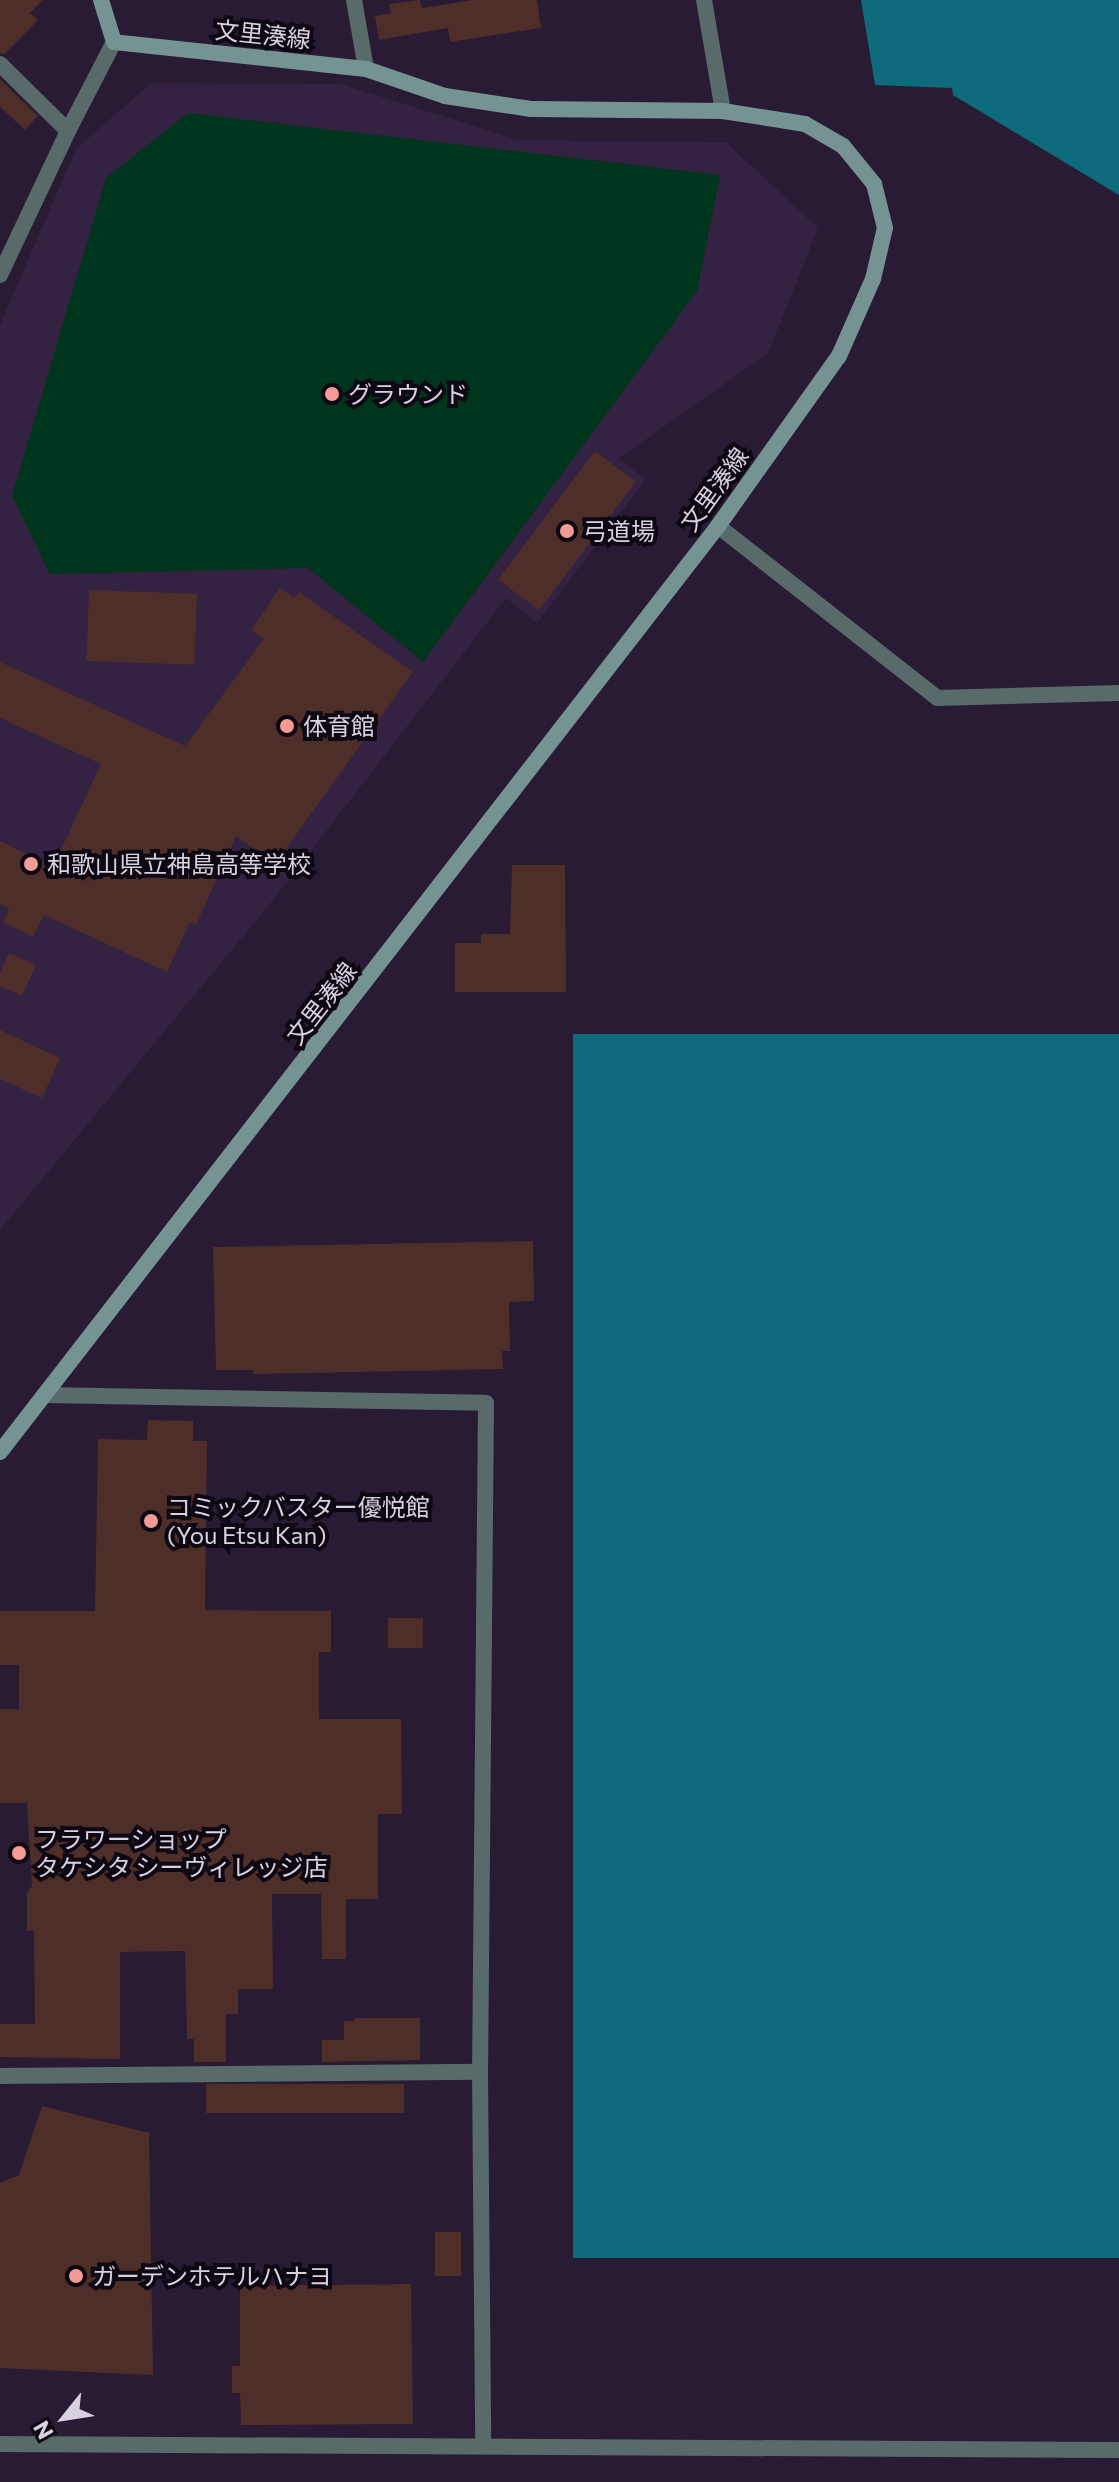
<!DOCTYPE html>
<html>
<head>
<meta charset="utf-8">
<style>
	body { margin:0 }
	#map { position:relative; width:1119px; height:2482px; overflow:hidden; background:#281b33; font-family:Commissioner,"Noto Sans JP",sans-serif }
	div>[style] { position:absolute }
	.built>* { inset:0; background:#332241 }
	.green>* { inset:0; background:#00351d }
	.water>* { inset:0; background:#0d6b7b; transform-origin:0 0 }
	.building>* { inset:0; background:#4e2e28; transform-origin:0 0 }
	.minor>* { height:16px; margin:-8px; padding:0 8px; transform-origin:8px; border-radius:8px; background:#586a6a }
	.tertiary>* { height:16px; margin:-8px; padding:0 8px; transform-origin:8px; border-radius:8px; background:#586a6a }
	.secondary>* { height:16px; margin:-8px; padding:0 8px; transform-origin:8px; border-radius:8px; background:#769394 }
	.dots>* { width:22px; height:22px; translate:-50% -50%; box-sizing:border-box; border:4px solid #0e0813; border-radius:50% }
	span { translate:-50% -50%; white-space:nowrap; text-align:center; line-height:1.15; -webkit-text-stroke:8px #0e0813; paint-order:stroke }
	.street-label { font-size:24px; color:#d9d0e1 }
	.poi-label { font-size:24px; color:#d9d0e1 }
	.left { translate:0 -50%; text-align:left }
	.north { position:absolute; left:24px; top:2378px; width:80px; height:80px; -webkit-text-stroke:6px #0e0813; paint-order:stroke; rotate:240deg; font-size:22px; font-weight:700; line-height:32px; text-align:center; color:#d9d0e1 }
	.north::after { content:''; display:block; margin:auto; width:28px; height:36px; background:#d9d0e1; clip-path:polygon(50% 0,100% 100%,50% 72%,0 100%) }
</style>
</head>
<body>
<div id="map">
	<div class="built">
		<i style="clip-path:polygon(151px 83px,341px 84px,518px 140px,726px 142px,818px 228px,768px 353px,618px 459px,646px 479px,537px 623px,506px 598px,273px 900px,0 1230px,0 325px,76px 149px)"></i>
	</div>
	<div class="green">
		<i style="clip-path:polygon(188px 113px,720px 175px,697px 291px,423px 662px,308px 568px,50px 574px,12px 496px,106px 178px)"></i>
	</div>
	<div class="water">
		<i style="clip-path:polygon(861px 0,1119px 0,1119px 195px,953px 95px,952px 88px,875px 85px)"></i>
		<i style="left:1119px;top:1034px;width:1224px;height:546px;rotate:90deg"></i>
	</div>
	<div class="building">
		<i style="clip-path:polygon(0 0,43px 0,30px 13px,38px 20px,5px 54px,0 53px)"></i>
		<i style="clip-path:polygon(420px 0,422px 8px,473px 0,537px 0,541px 28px,450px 42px,448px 28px,379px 40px,375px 16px,391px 13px,389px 4px)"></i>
		<i style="clip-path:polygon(0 79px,38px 116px,25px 130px,0 107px)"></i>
		<i style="left:595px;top:451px;width:51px;height:161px;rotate:37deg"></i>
		<i style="clip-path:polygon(280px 588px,294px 598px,299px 592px,413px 672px,275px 864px,236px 836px,196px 925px,190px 922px,167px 972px,44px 915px,33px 937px,3px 922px,9px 909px,0 904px,0 841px,53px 867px,101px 764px,0 718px,0 662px,185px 746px,264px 639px,251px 630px)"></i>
		<i style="left:89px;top:590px;width:108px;height:71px;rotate:2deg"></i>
		<i style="clip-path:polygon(512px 865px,565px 865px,566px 992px,455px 992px,455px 943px,481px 943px,481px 934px,510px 934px)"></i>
		<i style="clip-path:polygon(9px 953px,36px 965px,22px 996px,0 986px,0 973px)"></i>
		<i style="clip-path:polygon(0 1030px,60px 1058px,42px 1098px,0 1079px)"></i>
		<i style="clip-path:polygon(533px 1241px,534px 1301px,509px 1302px,510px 1351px,502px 1351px,503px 1369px,253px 1374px,253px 1370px,216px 1370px,213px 1247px)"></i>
		<i style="clip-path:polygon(148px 1420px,193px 1421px,193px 1441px,207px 1441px,205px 1610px,331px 1611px,331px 1652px,319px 1652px,319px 1719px,401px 1719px,402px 1814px,378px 1814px,378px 1899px,346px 1899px,346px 1959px,322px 1959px,321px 1894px,272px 1894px,273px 1989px,238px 1989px,238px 2014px,226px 2014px,226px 2062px,194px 2062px,194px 2039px,187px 2039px,185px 1951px,120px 1952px,120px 2059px,0 2057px,0 2024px,35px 2024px,34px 1931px,27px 1931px,27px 1893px,32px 1886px,27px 1803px,0 1803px,0 1709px,19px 1709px,19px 1665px,0 1665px,0 1611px,95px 1611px,98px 1439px,147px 1440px)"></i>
		<i style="left:388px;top:1618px;width:35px;height:30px"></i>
		<i style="clip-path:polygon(354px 2018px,420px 2018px,420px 2060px,322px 2062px,322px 2040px,344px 2040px,344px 2021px,354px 2021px)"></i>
		<i style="left:404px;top:2084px;width:29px;height:198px;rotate:90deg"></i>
		<i style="clip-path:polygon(42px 2106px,149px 2133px,153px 2375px,0 2368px,0 2183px,19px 2175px)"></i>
		<i style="left:435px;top:2232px;width:26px;height:44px"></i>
		<i style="clip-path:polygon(411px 2284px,413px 2424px,241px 2425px,240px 2393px,232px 2393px,232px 2366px,240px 2366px,240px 2286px)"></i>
	</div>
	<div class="minor">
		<i style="left:354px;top:0;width:70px;rotate:80.1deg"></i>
		<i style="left:704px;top:0;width:113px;rotate:80.3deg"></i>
		<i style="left:0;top:64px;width:95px;rotate:44.6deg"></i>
		<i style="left:44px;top:1395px;width:442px;rotate:1deg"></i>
		<i style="left:486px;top:1403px;width:669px;rotate:90.51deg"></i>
		<i style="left:480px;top:2072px;width:372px;rotate:89.5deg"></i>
		<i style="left:0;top:2076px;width:480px;rotate:-0.5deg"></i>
		<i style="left:0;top:2444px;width:1119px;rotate:0.31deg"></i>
	</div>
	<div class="tertiary">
		<i style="left:0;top:275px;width:159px;rotate:-64.7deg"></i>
		<i style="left:68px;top:131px;width:100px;rotate:-62.7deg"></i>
		<i style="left:718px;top:526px;width:278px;rotate:38.1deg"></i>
		<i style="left:937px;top:698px;width:182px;rotate:-1.6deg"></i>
	</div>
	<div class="secondary">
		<i style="left:0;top:1452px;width:1172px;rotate:-52.21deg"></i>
		<i style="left:718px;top:526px;width:209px;rotate:-54.6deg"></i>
		<i style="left:839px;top:356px;width:84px;rotate:-66.2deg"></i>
		<i style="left:873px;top:279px;width:52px;rotate:-76.8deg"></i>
		<i style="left:885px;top:228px;width:45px;rotate:-104deg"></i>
		<i style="left:874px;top:184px;width:49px;rotate:-129.2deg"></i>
		<i style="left:843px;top:146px;width:44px;rotate:-149.9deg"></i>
		<i style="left:805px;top:124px;width:83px;rotate:-171deg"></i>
		<i style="left:723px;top:111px;width:192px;rotate:-179.4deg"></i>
		<i style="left:531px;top:109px;width:87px;rotate:-171.4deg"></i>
		<i style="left:445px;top:96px;width:83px;rotate:-161.1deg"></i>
		<i style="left:366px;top:69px;width:253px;rotate:-173.9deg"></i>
		<i style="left:114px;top:42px;width:44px;rotate:-107.2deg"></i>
	</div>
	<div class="dots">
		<i style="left:332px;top:394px;background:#f59b96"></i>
		<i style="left:567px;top:531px;background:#f59b96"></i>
		<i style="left:287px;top:726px;background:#f59b96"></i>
		<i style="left:31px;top:864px;background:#f59b96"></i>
		<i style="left:151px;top:1521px;background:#f59b96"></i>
		<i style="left:19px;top:1853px;background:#f59b96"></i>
		<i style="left:76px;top:2276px;background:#f59b96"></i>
	</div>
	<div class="street-label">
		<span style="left:263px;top:34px;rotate:6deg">文里湊線</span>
		<span style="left:714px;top:489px;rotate:-54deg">文里湊線</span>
		<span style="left:321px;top:1003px;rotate:-52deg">文里湊線</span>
	</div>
	<div class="poi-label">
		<span class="left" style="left:348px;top:394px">グラウンド</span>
		<span class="left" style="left:583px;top:531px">弓道場</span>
		<span class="left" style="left:303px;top:726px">体育館</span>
		<span class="left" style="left:47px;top:864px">和歌山県立神島高等学校</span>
		<span class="left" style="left:167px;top:1521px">コミックバスター優悦館<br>(You Etsu Kan)</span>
		<span class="left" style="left:35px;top:1853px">フラワーショップ<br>タケシタ シーヴィレッジ店</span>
		<span class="left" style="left:92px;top:2276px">ガーデンホテルハナヨ</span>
	</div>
	<div class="north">N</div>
</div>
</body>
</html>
